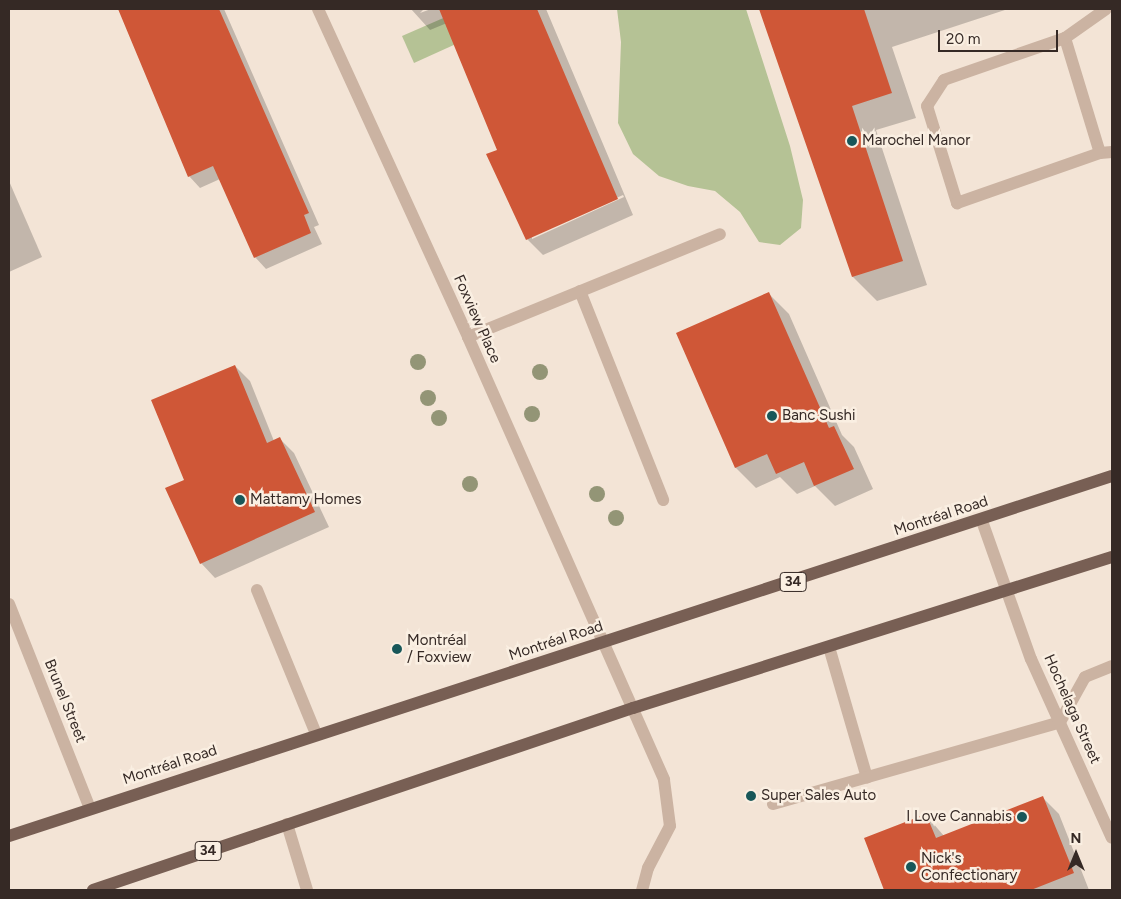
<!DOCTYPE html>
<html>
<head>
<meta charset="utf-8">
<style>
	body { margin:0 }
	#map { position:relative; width:1121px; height:899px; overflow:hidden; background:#f3e4d6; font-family:Figtree,sans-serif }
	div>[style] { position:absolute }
	.green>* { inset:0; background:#b5c295 }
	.shadow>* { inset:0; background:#0003 }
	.building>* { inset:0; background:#cf5737 }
	.lane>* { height:12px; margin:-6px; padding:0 6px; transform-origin:6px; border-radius:6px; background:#cbb3a2 }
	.street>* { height:12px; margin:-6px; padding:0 6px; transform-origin:6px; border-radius:6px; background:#cbb3a2 }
	.primary>* { height:12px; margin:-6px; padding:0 6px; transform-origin:6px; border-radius:6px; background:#785f54 }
	.trees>* { width:16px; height:16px; margin:-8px; border-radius:50%; background:#939576 }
	.dots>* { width:14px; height:14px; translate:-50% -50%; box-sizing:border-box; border:2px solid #faefe2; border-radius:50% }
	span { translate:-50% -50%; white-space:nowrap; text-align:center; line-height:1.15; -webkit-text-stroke:5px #faefe2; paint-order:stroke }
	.shield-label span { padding:1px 4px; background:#faefe2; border:1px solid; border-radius:4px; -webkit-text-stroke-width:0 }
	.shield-label { font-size:14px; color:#352925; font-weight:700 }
	.poi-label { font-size:15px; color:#352925 }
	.left { translate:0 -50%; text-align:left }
	.right { translate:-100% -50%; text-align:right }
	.street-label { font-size:15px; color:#352925 }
	.frame { position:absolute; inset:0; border:10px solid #352925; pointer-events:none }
	.north { position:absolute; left:1051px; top:829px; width:50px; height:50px; -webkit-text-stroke:4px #faefe2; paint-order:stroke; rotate:0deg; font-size:14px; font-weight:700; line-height:20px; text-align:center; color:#352925 }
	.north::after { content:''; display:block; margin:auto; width:18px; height:22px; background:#352925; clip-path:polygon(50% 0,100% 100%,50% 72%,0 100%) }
	.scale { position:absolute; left:938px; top:30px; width:120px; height:22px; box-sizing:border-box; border:2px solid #352925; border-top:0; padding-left:6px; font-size:15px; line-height:18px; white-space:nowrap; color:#352925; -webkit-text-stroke:4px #faefe2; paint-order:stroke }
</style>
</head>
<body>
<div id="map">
	<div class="green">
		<i style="clip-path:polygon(464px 9px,533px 9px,414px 63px,402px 36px)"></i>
		<i style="clip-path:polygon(617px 9px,746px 9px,790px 146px,803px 200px,801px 228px,780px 245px,759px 242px,740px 212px,715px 191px,688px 186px,659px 176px,633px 154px,618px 123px,621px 42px)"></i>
	</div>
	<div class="shadow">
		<i style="clip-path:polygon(120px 9px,224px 9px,319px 225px,314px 227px,322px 244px,266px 269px,255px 257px,220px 179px,200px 188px,189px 176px)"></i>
		<i style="clip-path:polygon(evenodd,411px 9px,424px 9px,420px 13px,431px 9px,546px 9px,633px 215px,543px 255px,527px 239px,498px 150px,447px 23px,430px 30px,411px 9px,623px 195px,624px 197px,532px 239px,532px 236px,623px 195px)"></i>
		<i style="clip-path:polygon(761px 9px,1008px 9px,892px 47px,916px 118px,876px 130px,927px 285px,877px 301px,853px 277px)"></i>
		<i style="clip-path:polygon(9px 181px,42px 257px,9px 272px)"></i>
		<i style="clip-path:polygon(769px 294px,789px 314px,842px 435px,854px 447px,873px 489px,835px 506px,815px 486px,797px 494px,780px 477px,756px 488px,736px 468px,678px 333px)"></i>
		<i style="clip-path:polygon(235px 366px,250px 381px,274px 441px,280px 439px,294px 453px,329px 527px,215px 578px,201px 563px,186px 480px)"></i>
		<i style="clip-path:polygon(1043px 798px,1059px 814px,1089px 890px,886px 890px,866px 839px,926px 815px,944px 836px)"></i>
	</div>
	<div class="building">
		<i style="clip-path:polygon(118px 9px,219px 9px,309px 213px,304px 215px,311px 233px,254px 258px,213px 166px,188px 177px)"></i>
		<i style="clip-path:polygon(439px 9px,537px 9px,618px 199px,526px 240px,486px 154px,497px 150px)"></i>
		<i style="clip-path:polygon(759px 9px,864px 9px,892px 93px,852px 106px,903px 261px,852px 277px)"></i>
		<i style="clip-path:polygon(769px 292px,829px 428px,834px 426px,854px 469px,814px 486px,804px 462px,776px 474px,767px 454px,735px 468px,676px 333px)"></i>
		<i style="clip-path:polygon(235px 365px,267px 443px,280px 437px,315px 512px,200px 564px,165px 488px,184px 480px,151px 400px)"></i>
		<i style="clip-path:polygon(1043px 796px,1074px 873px,1031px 890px,884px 890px,864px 838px,926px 814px,936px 838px)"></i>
	</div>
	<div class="lane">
		<i style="left:1106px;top:9px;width:50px;rotate:144.7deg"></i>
		<i style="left:1065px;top:38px;width:120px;rotate:73.1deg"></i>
		<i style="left:1100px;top:153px;width:12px;rotate:-5deg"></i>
		<i style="left:1065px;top:38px;width:128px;rotate:160.9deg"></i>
		<i style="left:944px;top:80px;width:31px;rotate:123deg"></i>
		<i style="left:927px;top:106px;width:102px;rotate:72.8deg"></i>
		<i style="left:957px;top:203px;width:151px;rotate:-19.3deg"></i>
		<i style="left:580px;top:291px;width:225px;rotate:68.3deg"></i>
		<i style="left:468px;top:337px;width:272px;rotate:-22.2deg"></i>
		<i style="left:257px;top:590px;width:156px;rotate:67.7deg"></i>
		<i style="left:829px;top:647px;width:136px;rotate:73.8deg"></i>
		<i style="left:773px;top:804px;width:298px;rotate:-15.9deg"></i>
		<i style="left:1060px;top:722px;width:51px;rotate:-60.9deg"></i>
		<i style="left:1085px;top:677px;width:29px;rotate:-22deg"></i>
		<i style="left:287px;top:824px;width:69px;rotate:73.1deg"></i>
	</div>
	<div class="street">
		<i style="left:318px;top:9px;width:361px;rotate:65.4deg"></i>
		<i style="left:468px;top:337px;width:484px;rotate:66.1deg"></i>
		<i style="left:664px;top:780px;width:46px;rotate:82.6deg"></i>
		<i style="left:670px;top:826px;width:47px;rotate:117.6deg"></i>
		<i style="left:648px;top:868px;width:23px;rotate:105deg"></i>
		<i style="left:982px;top:521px;width:146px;rotate:70.5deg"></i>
		<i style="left:1031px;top:659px;width:196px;rotate:65.7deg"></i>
		<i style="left:9px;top:604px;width:220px;rotate:68.4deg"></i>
	</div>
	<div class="primary">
		<i style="left:9px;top:836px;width:1160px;rotate:-18.08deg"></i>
		<i style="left:93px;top:890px;width:570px;rotate:-18.63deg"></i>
		<i style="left:633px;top:708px;width:502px;rotate:-17.5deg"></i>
	</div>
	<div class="trees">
		<i style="left:418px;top:362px"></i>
		<i style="left:540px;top:372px"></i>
		<i style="left:428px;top:398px"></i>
		<i style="left:532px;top:414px"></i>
		<i style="left:439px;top:418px"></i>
		<i style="left:470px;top:484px"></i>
		<i style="left:597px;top:494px"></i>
		<i style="left:616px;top:518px"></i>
	</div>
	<div class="dots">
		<i style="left:852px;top:141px;background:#185759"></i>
		<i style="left:772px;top:416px;background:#185759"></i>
		<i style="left:240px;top:500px;background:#185759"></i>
		<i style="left:397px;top:649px;background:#185759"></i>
		<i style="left:751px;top:796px;background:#185759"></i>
		<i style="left:1022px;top:817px;background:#185759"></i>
		<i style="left:911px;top:867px;background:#185759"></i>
	</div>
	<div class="shield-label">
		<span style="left:793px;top:582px">34</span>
		<span style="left:208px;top:851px">34</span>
	</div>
	<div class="poi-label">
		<span class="left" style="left:862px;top:141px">Marochel Manor</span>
		<span class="left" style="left:782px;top:416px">Banc Sushi</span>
		<span class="left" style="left:250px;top:500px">Mattamy Homes</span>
		<span class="left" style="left:407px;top:649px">Montréal<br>/ Foxview</span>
		<span class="left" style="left:761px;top:796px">Super Sales Auto</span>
		<span class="right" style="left:1012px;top:817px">I Love Cannabis</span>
		<span class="left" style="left:921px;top:867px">Nick's<br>Confectionary</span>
	</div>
	<div class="street-label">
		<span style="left:477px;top:319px;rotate:66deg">Foxview Place</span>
		<span style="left:941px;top:516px;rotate:-18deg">Montréal Road</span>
		<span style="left:556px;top:641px;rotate:-18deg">Montréal Road</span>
		<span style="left:65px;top:701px;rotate:68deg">Brunel Street</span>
		<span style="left:1072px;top:709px;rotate:66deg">Hochelaga Street</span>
		<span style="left:170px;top:765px;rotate:-18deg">Montréal Road</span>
	</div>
	<div class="frame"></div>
	<div class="north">N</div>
	<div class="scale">20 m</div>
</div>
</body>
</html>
